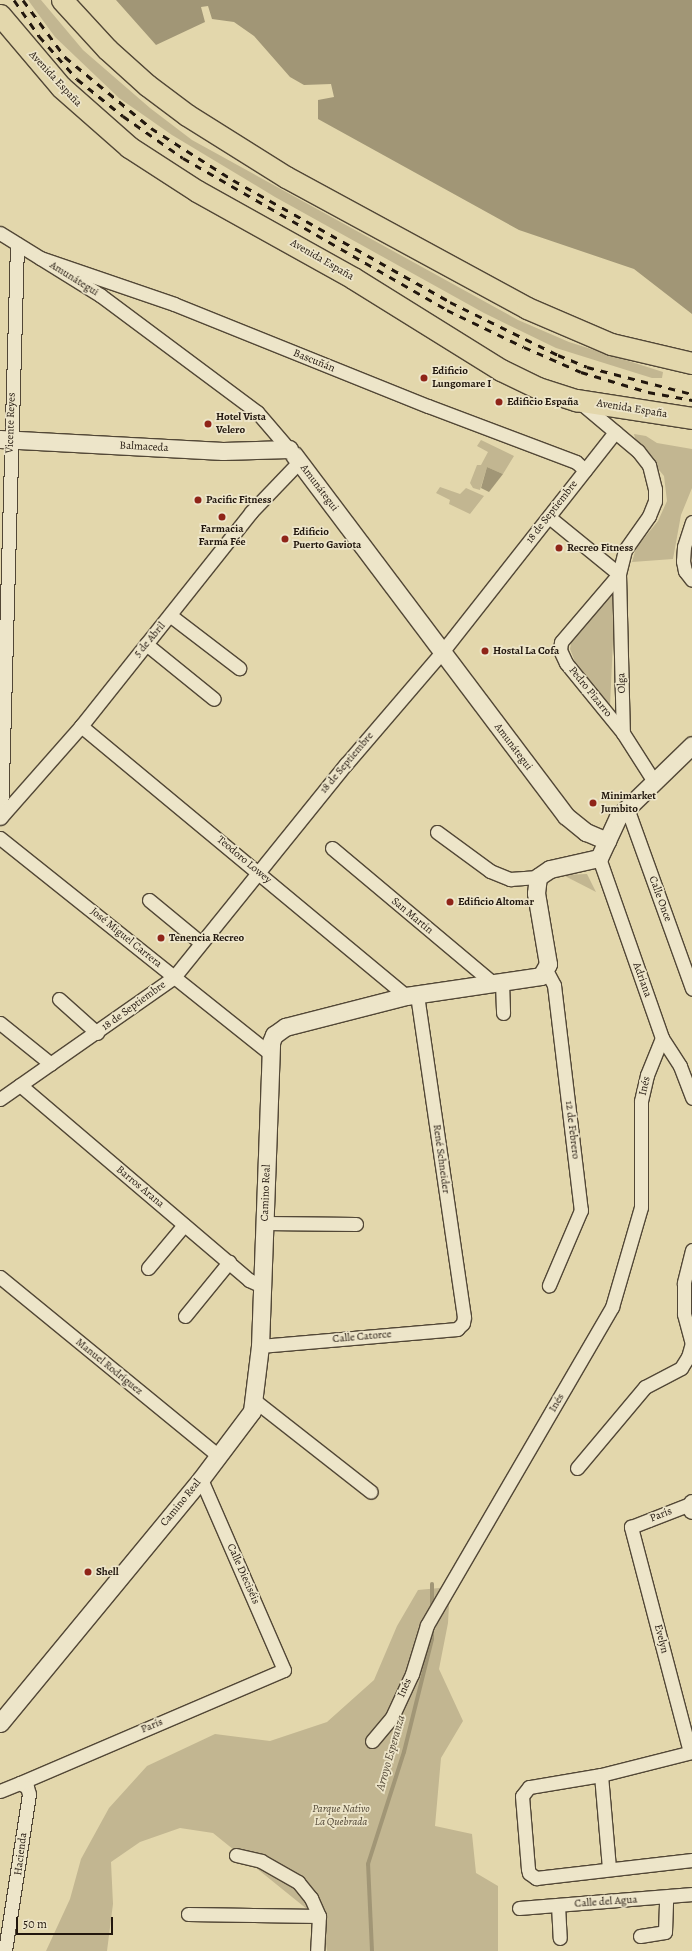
<!DOCTYPE html>
<html>
<head>
<meta charset="utf-8">
<style>
	body { margin:0 }
	#map { position:relative; width:692px; height:1951px; overflow:hidden; background:#e3d7ac; font-family:Alegreya,serif }
	div>[style] { position:absolute }
	.green>* { inset:0; background:#c2b691 }
	.water>* { inset:0; background:#a19676 }
	.stream>* { height:4px; margin:-2px; padding:0 2px; transform-origin:2px; border-radius:2px; background:#a19676 }
	.roads { filter:drop-shadow(1px 0 #524736) drop-shadow(-1px 0 #524736) drop-shadow(0 1px #524736) drop-shadow(0 -1px #524736) }
	.minor>* { height:13px; margin:-6.5px; padding:0 6.5px; transform-origin:6.5px; border-radius:6.5px; background:#ede5c9 }
	.tertiary>* { height:17px; margin:-8.5px; padding:0 8.5px; transform-origin:8.5px; border-radius:8.5px; background:#ede5c9 }
	.primary>* { height:21px; margin:-10.5px; padding:0 10.5px; transform-origin:10.5px; border-radius:10.5px; background:#e3d7ac }
	.rail>* { height:3px; margin-top:-1.5px; transform-origin:0; background:repeating-linear-gradient(90deg,#22170e 0 7px,transparent 0 14px) }
	.dots>* { width:11px; height:11px; translate:-50% -50%; box-sizing:border-box; border:2px solid #ede5c9; border-radius:50% }
	span { translate:-50% -50%; white-space:nowrap; text-align:center; line-height:1.15; -webkit-text-stroke:3.5px #ede5c9; paint-order:stroke }
	.street-label { font-size:11px; color:#22170e }
	.poi-label { font-size:11px; color:#22170e; font-weight:700 }
	.left { translate:0 -50%; text-align:left }
	.park-label { font-size:11px; color:#524735; font-style:italic }
	.water-label { font-size:12px; color:#554a38; font-style:italic }
	.scale { position:absolute; left:16px; top:1917px; width:97px; height:18px; box-sizing:border-box; border:2px solid #22170e; border-top:0; padding-left:5px; font-size:12px; line-height:14px; white-space:nowrap; color:#22170e; -webkit-text-stroke:3px #ede5c9; paint-order:stroke }
</style>
</head>
<body>
<div id="map">
	<div class="green">
		<i style="clip-path:polygon(28px 0,41px 0,83px 50px,150px 108px,192px 140px,518px 320px,569px 342px,663px 372px,662px 378px,652px 378px,556px 348px,484px 313px,275px 197px,172px 135px,119px 98px,55px 37px)"></i>
		<i style="clip-path:polygon(634px 434px,646px 436px,657px 443px,692px 449px,692px 488px,681px 515px,673px 559px,632px 562px,636px 548px,658px 521px,667px 501px,664px 476px,636px 442px)"></i>
		<i style="clip-path:polygon(481px 440px,514px 456px,503px 474px,487px 467px,480px 490px,473px 488px,470px 483px,477px 465px,481px 465px,488px 452px,477px 446px)"></i>
		<i style="clip-path:polygon(440px 487px,460px 494px,466px 488px,484px 496px,470px 514px,449px 504px,450px 500px,436px 493px)"></i>
		<i style="clip-path:polygon(610px 590px,615px 595px,610px 707px,575px 662px,570px 649px,572px 638px)"></i>
		<i style="clip-path:polygon(587px 874px,596px 892px,563px 875px)"></i>
		<i style="clip-path:polygon(450px 1587px,448px 1623px,439px 1669px,463px 1721px,441px 1758px,435px 1826px,472px 1834px,476px 1873px,498px 1886px,498px 1951px,327px 1951px,323px 1922px,213px 1833px,180px 1828px,140px 1842px,111px 1862px,113px 1904px,107px 1951px,46px 1951px,70px 1899px,81px 1859px,109px 1808px,147px 1766px,215px 1734px,270px 1741px,327px 1722px,374px 1680px,397px 1626px,418px 1590px)"></i>
	</div>
	<div class="water">
		<i style="clip-path:polygon(116px 0,692px 0,692px 314px,634px 269px,519px 230px,318px 119px,318px 100px,334px 97px,331px 84px,304px 85px,290px 77px,254px 36px,234px 22px,212px 19px,208px 6px,201px 7px,205px 22px,156px 45px)"></i>
		<i style="clip-path:polygon(487px 467px,503px 474px,489px 492px,481px 488px)"></i>
	</div>
	<div class="stream">
		<i style="left:432px;top:1608px;width:24px;rotate:-90deg"></i>
		<i style="left:372px;top:1951px;width:87px;rotate:-92.6deg"></i>
		<i style="left:368px;top:1864px;width:118px;rotate:-72.2deg"></i>
		<i style="left:404px;top:1752px;width:116px;rotate:-76.1deg"></i>
		<i style="left:432px;top:1639px;width:13px;rotate:-90deg"></i>
	</div>
	<div class="roads">
		<div class="minor">
			<i style="left:0;top:233px;width:118px;rotate:31.8deg"></i>
			<i style="left:100px;top:295px;width:196px;rotate:36.7deg"></i>
			<i style="left:257px;top:412px;width:55px;rotate:49.4deg"></i>
			<i style="left:40px;top:258px;width:142px;rotate:18.9deg"></i>
			<i style="left:174px;top:304px;width:274px;rotate:21.9deg"></i>
			<i style="left:428px;top:406px;width:158px;rotate:20.7deg"></i>
			<i style="left:576px;top:462px;width:12px;rotate:42deg"></i>
			<i style="left:582px;top:404px;width:73px;rotate:40deg"></i>
			<i style="left:638px;top:451px;width:18px;rotate:52deg"></i>
			<i style="left:649px;top:465px;width:25px;rotate:76deg"></i>
			<i style="left:655px;top:489px;width:12px;rotate:90deg"></i>
			<i style="left:655px;top:501px;width:16px;rotate:112deg"></i>
			<i style="left:649px;top:516px;width:42px;rotate:125.2deg"></i>
			<i style="left:625px;top:550px;width:25px;rotate:104deg"></i>
			<i style="left:619px;top:574px;width:159px;rotate:88.6deg"></i>
			<i style="left:623px;top:733px;width:59px;rotate:57.4deg"></i>
			<i style="left:549px;top:517px;width:90px;rotate:39.2deg"></i>
			<i style="left:619px;top:574px;width:89px;rotate:130.5deg"></i>
			<i style="left:561px;top:642px;width:8px;rotate:97deg"></i>
			<i style="left:560px;top:650px;width:14px;rotate:65deg"></i>
			<i style="left:566px;top:663px;width:90px;rotate:50.8deg"></i>
			<i style="left:692px;top:522px;width:26px;rotate:108deg"></i>
			<i style="left:684px;top:547px;width:14px;rotate:94deg"></i>
			<i style="left:683px;top:561px;width:10px;rotate:79deg"></i>
			<i style="left:685px;top:571px;width:11px;rotate:52deg"></i>
			<i style="left:171px;top:616px;width:86px;rotate:37.4deg"></i>
			<i style="left:146px;top:644px;width:87px;rotate:39deg"></i>
			<i style="left:81px;top:726px;width:423px;rotate:39.7deg"></i>
			<i style="left:627px;top:808px;width:192px;rotate:70.2deg"></i>
			<i style="left:1px;top:817px;width:573px;rotate:-88.4deg"></i>
			<i style="left:0;top:818px;width:123px;rotate:-48.6deg"></i>
			<i style="left:81px;top:726px;width:273px;rotate:-51.5deg"></i>
			<i style="left:251px;top:512px;width:69px;rotate:-46.2deg"></i>
			<i style="left:437px;top:832px;width:66px;rotate:36.3deg"></i>
			<i style="left:490px;top:871px;width:22px;rotate:22deg"></i>
			<i style="left:510px;top:879px;width:28px;rotate:-4deg"></i>
			<i style="left:0;top:838px;width:347px;rotate:38.6deg"></i>
			<i style="left:332px;top:848px;width:210px;rotate:40deg"></i>
			<i style="left:599px;top:858px;width:191px;rotate:70.7deg"></i>
			<i style="left:662px;top:1038px;width:33px;rotate:57deg"></i>
			<i style="left:680px;top:1066px;width:34px;rotate:69deg"></i>
			<i style="left:149px;top:900px;width:66px;rotate:39.5deg"></i>
			<i style="left:546px;top:970px;width:17px;rotate:62deg"></i>
			<i style="left:554px;top:985px;width:227px;rotate:83.2deg"></i>
			<i style="left:581px;top:1210px;width:82px;rotate:113.1deg"></i>
			<i style="left:502px;top:982px;width:31px;rotate:88deg"></i>
			<i style="left:59px;top:999px;width:51px;rotate:41.8deg"></i>
			<i style="left:0;top:1023px;width:65px;rotate:38.8deg"></i>
			<i style="left:20px;top:1085px;width:301px;rotate:40.4deg"></i>
			<i style="left:249px;top:1280px;width:14px;rotate:25deg"></i>
			<i style="left:0;top:1099px;width:213px;rotate:-35deg"></i>
			<i style="left:174px;top:977px;width:274px;rotate:-51.1deg"></i>
			<i style="left:346px;top:764px;width:148px;rotate:-49.4deg"></i>
			<i style="left:442px;top:652px;width:280px;rotate:-51.8deg"></i>
			<i style="left:265px;top:1223px;width:91px;rotate:0.6deg"></i>
			<i style="left:692px;top:1250px;width:34px;rotate:104deg"></i>
			<i style="left:684px;top:1283px;width:31px;rotate:90deg"></i>
			<i style="left:684px;top:1314px;width:30px;rotate:75deg"></i>
			<i style="left:148px;top:1268px;width:56px;rotate:-50.1deg"></i>
			<i style="left:0;top:1277px;width:283px;rotate:39.3deg"></i>
			<i style="left:185px;top:1316px;width:70px;rotate:-50.8deg"></i>
			<i style="left:260px;top:1346px;width:198px;rotate:-4.9deg"></i>
			<i style="left:457px;top:1329px;width:8px;rotate:-45deg"></i>
			<i style="left:463px;top:1323px;width:6px;rotate:-81deg"></i>
			<i style="left:464px;top:1317px;width:325px;rotate:-98.3deg"></i>
			<i style="left:255px;top:1401px;width:147px;rotate:38.1deg"></i>
			<i style="left:577px;top:1468px;width:106px;rotate:-50deg"></i>
			<i style="left:645px;top:1387px;width:41px;rotate:-27.8deg"></i>
			<i style="left:681px;top:1368px;width:13px;rotate:-58deg"></i>
			<i style="left:688px;top:1357px;width:15px;rotate:-74deg"></i>
			<i style="left:372px;top:1741px;width:31px;rotate:-50deg"></i>
			<i style="left:392px;top:1717px;width:47px;rotate:-65.1deg"></i>
			<i style="left:412px;top:1674px;width:51px;rotate:-73deg"></i>
			<i style="left:427px;top:1625px;width:368px;rotate:-59.8deg"></i>
			<i style="left:612px;top:1307px;width:104px;rotate:-73.8deg"></i>
			<i style="left:641px;top:1207px;width:106px;rotate:-90deg"></i>
			<i style="left:641px;top:1101px;width:27px;rotate:-77deg"></i>
			<i style="left:647px;top:1075px;width:40px;rotate:-68deg"></i>
			<i style="left:690px;top:1752px;width:233px;rotate:-104.7deg"></i>
			<i style="left:631px;top:1527px;width:63px;rotate:-21.3deg"></i>
			<i style="left:692px;top:1752px;width:94px;rotate:165.8deg"></i>
			<i style="left:601px;top:1775px;width:73px;rotate:170.5deg"></i>
			<i style="left:529px;top:1787px;width:11px;rotate:128deg"></i>
			<i style="left:522px;top:1796px;width:73px;rotate:85.3deg"></i>
			<i style="left:528px;top:1869px;width:4px;rotate:76deg"></i>
			<i style="left:529px;top:1873px;width:9px;rotate:36deg"></i>
			<i style="left:536px;top:1878px;width:157px;rotate:-6.6deg"></i>
			<i style="left:601px;top:1775px;width:94px;rotate:85.1deg"></i>
			<i style="left:20px;top:1783px;width:287px;rotate:-23.2deg"></i>
			<i style="left:284px;top:1670px;width:208px;rotate:-113.5deg"></i>
			<i style="left:0;top:1791px;width:22px;rotate:-22deg"></i>
			<i style="left:20px;top:1783px;width:8px;rotate:30deg"></i>
			<i style="left:27px;top:1787px;width:7px;rotate:74deg"></i>
			<i style="left:29px;top:1794px;width:159px;rotate:98.7deg"></i>
			<i style="left:236px;top:1855px;width:26px;rotate:13deg"></i>
			<i style="left:261px;top:1861px;width:43px;rotate:29.6deg"></i>
			<i style="left:298px;top:1882px;width:21px;rotate:51deg"></i>
			<i style="left:311px;top:1898px;width:20px;rotate:66deg"></i>
			<i style="left:319px;top:1916px;width:35px;rotate:93deg"></i>
			<i style="left:558px;top:1905px;width:33px;rotate:87deg"></i>
			<i style="left:519px;top:1908px;width:174px;rotate:-4.6deg"></i>
			<i style="left:188px;top:1914px;width:131px;rotate:0.9deg"></i>
			<i style="left:640px;top:1936px;width:25px;rotate:-9deg"></i>
			<i style="left:665px;top:1932px;width:35px;rotate:-88deg"></i>
		</div>
		<div class="tertiary">
			<i style="left:0;top:439px;width:223px;rotate:3.1deg"></i>
			<i style="left:223px;top:451px;width:66px;rotate:-1.7deg"></i>
			<i style="left:294px;top:455px;width:452px;rotate:53deg"></i>
			<i style="left:566px;top:816px;width:26px;rotate:39deg"></i>
			<i style="left:586px;top:832px;width:23px;rotate:23deg"></i>
			<i style="left:692px;top:1503px;width:7px;rotate:90deg"></i>
			<i style="left:0;top:1723px;width:316px;rotate:-50.5deg"></i>
			<i style="left:201px;top:1479px;width:85px;rotate:-53.1deg"></i>
			<i style="left:252px;top:1411px;width:65px;rotate:-83deg"></i>
			<i style="left:260px;top:1346px;width:304px;rotate:-87.9deg"></i>
			<i style="left:271px;top:1042px;width:8px;rotate:-67deg"></i>
			<i style="left:274px;top:1035px;width:14px;rotate:-36deg"></i>
			<i style="left:285px;top:1027px;width:125px;rotate:-14.4deg"></i>
			<i style="left:406px;top:996px;width:136px;rotate:-8.4deg"></i>
			<i style="left:541px;top:976px;width:14px;rotate:-60deg"></i>
			<i style="left:548px;top:964px;width:72px;rotate:-99.6deg"></i>
			<i style="left:536px;top:893px;width:16px;rotate:-83deg"></i>
			<i style="left:538px;top:877px;width:14px;rotate:-34deg"></i>
			<i style="left:550px;top:869px;width:50px;rotate:-12.7deg"></i>
			<i style="left:599px;top:858px;width:45px;rotate:-65.1deg"></i>
			<i style="left:618px;top:817px;width:103px;rotate:-44.2deg"></i>
		</div>
		<div class="primary">
			<i style="left:62px;top:0;width:67px;rotate:47.4deg"></i>
			<i style="left:107px;top:49px;width:54px;rotate:42deg"></i>
			<i style="left:147px;top:85px;width:50px;rotate:36.9deg"></i>
			<i style="left:187px;top:115px;width:117px;rotate:32.1deg"></i>
			<i style="left:286px;top:177px;width:274px;rotate:28.5deg"></i>
			<i style="left:527px;top:308px;width:91px;rotate:23.2deg"></i>
			<i style="left:611px;top:344px;width:83px;rotate:13.2deg"></i>
			<i style="left:0;top:15px;width:94px;rotate:49.7deg"></i>
			<i style="left:61px;top:87px;width:91px;rotate:41.4deg"></i>
			<i style="left:129px;top:147px;width:81px;rotate:32.9deg"></i>
			<i style="left:197px;top:191px;width:179px;rotate:29.1deg"></i>
			<i style="left:353px;top:278px;width:174px;rotate:31.9deg"></i>
			<i style="left:501px;top:370px;width:41px;rotate:25.9deg"></i>
			<i style="left:538px;top:388px;width:40px;rotate:18deg"></i>
			<i style="left:576px;top:400px;width:117px;rotate:8.8deg"></i>
		</div>
	</div>
	<div class="rail">
		<i style="left:14px;top:0;width:44px;rotate:55.2deg"></i>
		<i style="left:39px;top:36px;width:57px;rotate:48.5deg"></i>
		<i style="left:77px;top:79px;width:59px;rotate:38.8deg"></i>
		<i style="left:123px;top:116px;width:73px;rotate:35deg"></i>
		<i style="left:183px;top:158px;width:305px;rotate:29.9deg"></i>
		<i style="left:447px;top:310px;width:85px;rotate:25.7deg"></i>
		<i style="left:524px;top:347px;width:62px;rotate:23.7deg"></i>
		<i style="left:581px;top:372px;width:70px;rotate:16.6deg"></i>
		<i style="left:648px;top:392px;width:45px;rotate:10.3deg"></i>
		<i style="left:23px;top:0;width:71px;rotate:53.6deg"></i>
		<i style="left:65px;top:57px;width:112px;rotate:39.5deg"></i>
		<i style="left:151px;top:128px;width:97px;rotate:32.4deg"></i>
		<i style="left:233px;top:180px;width:249px;rotate:29.3deg"></i>
		<i style="left:450px;top:302px;width:120px;rotate:26.1deg"></i>
		<i style="left:558px;top:355px;width:31px;rotate:22deg"></i>
		<i style="left:587px;top:367px;width:108px;rotate:14.4deg"></i>
	</div>
	<div class="dots">
		<i style="left:424px;top:378px;background:#8f2418"></i>
		<i style="left:499px;top:402px;background:#8f2418"></i>
		<i style="left:208px;top:424px;background:#8f2418"></i>
		<i style="left:198px;top:500px;background:#8f2418"></i>
		<i style="left:222px;top:517px;background:#8f2418"></i>
		<i style="left:285px;top:539px;background:#8f2418"></i>
		<i style="left:559px;top:548px;background:#8f2418"></i>
		<i style="left:485px;top:651px;background:#8f2418"></i>
		<i style="left:593px;top:803px;background:#8f2418"></i>
		<i style="left:450px;top:902px;background:#8f2418"></i>
		<i style="left:161px;top:938px;background:#8f2418"></i>
		<i style="left:88px;top:1572px;background:#8f2418"></i>
	</div>
	<div class="street-label">
		<span style="left:55px;top:79px;rotate:47deg">Avenida España</span>
		<span style="left:322px;top:260px;rotate:30deg">Avenida España</span>
		<span style="left:74px;top:279px;rotate:32deg">Amunátegui</span>
		<span style="left:314px;top:361px;rotate:22deg">Bascuñán</span>
		<span style="left:632px;top:409px;rotate:9deg">Avenida España</span>
		<span style="left:11px;top:423px;rotate:-88deg">Vicente Reyes</span>
		<span style="left:144px;top:447px;rotate:3deg">Balmaceda</span>
		<span style="left:319px;top:488px;rotate:53deg">Amunátegui</span>
		<span style="left:552px;top:512px;rotate:-52deg">18 de Septiembre</span>
		<span style="left:150px;top:640px;rotate:-50deg">5 de Abril</span>
		<span style="left:622px;top:683px;rotate:-92deg">Olga</span>
		<span style="left:590px;top:692px;rotate:51deg">Pedro Pizarro</span>
		<span style="left:513px;top:747px;rotate:53deg">Amunátegui</span>
		<span style="left:347px;top:763px;rotate:-50deg">18 de Septiembre</span>
		<span style="left:244px;top:860px;rotate:40deg">Teodoro Lowey</span>
		<span style="left:660px;top:899px;rotate:70deg">Calle Once</span>
		<span style="left:412px;top:916px;rotate:40deg">San Martín</span>
		<span style="left:126px;top:938px;rotate:39deg">José Miguel Carrera</span>
		<span style="left:642px;top:980px;rotate:70deg">Adriana</span>
		<span style="left:134px;top:1006px;rotate:-36deg">18 de Septiembre</span>
		<span style="left:645px;top:1086px;rotate:-77deg">Inés</span>
		<span style="left:572px;top:1130px;rotate:83deg">12 de Febrero</span>
		<span style="left:441px;top:1159px;rotate:82deg">René Schneider</span>
		<span style="left:140px;top:1187px;rotate:40deg">Barros Arana</span>
		<span style="left:266px;top:1193px;rotate:-88deg">Camino Real</span>
		<span style="left:362px;top:1337px;rotate:-5deg">Calle Catorce</span>
		<span style="left:109px;top:1367px;rotate:39deg">Manuel Rodríguez</span>
		<span style="left:557px;top:1403px;rotate:-60deg">Inés</span>
		<span style="left:181px;top:1503px;rotate:-51deg">Camino Real</span>
		<span style="left:661px;top:1515px;rotate:-22deg">París</span>
		<span style="left:243px;top:1574px;rotate:66deg">Calle Dieciséis</span>
		<span style="left:661px;top:1639px;rotate:76deg">Evelyn</span>
		<span style="left:405px;top:1688px;rotate:-66deg">Inés</span>
		<span style="left:152px;top:1726px;rotate:-23deg">París</span>
		<span style="left:21px;top:1854px;rotate:-83deg">Hacienda</span>
		<span style="left:606px;top:1902px;rotate:-4deg">Calle del Agua</span>
	</div>
	<div class="poi-label">
		<span class="left" style="left:432px;top:378px">Edificio<br>Lungomare I</span>
		<span class="left" style="left:507px;top:402px">Edificio España</span>
		<span class="left" style="left:216px;top:424px">Hotel Vista<br>Velero</span>
		<span class="left" style="left:206px;top:500px">Pacific Fitness</span>
		<span style="left:222px;top:536px">Farmacia<br>Farma Fée</span>
		<span class="left" style="left:293px;top:539px">Edificio<br>Puerto Gaviota</span>
		<span class="left" style="left:567px;top:548px">Recreo Fitness</span>
		<span class="left" style="left:493px;top:651px">Hostal La Cofa</span>
		<span class="left" style="left:601px;top:803px">Minimarket<br>Jumbito</span>
		<span class="left" style="left:458px;top:902px">Edificio Altomar</span>
		<span class="left" style="left:169px;top:938px">Tenencia Recreo</span>
		<span class="left" style="left:96px;top:1572px">Shell</span>
	</div>
	<div class="park-label">
		<span style="left:341px;top:1816px">Parque Nativo<br>La Quebrada</span>
	</div>
	<div class="water-label">
		<span style="left:391px;top:1753px;rotate:-74deg">Arroyo Esperanza</span>
	</div>
	<div class="scale">50 m</div>
</div>
</body>
</html>
